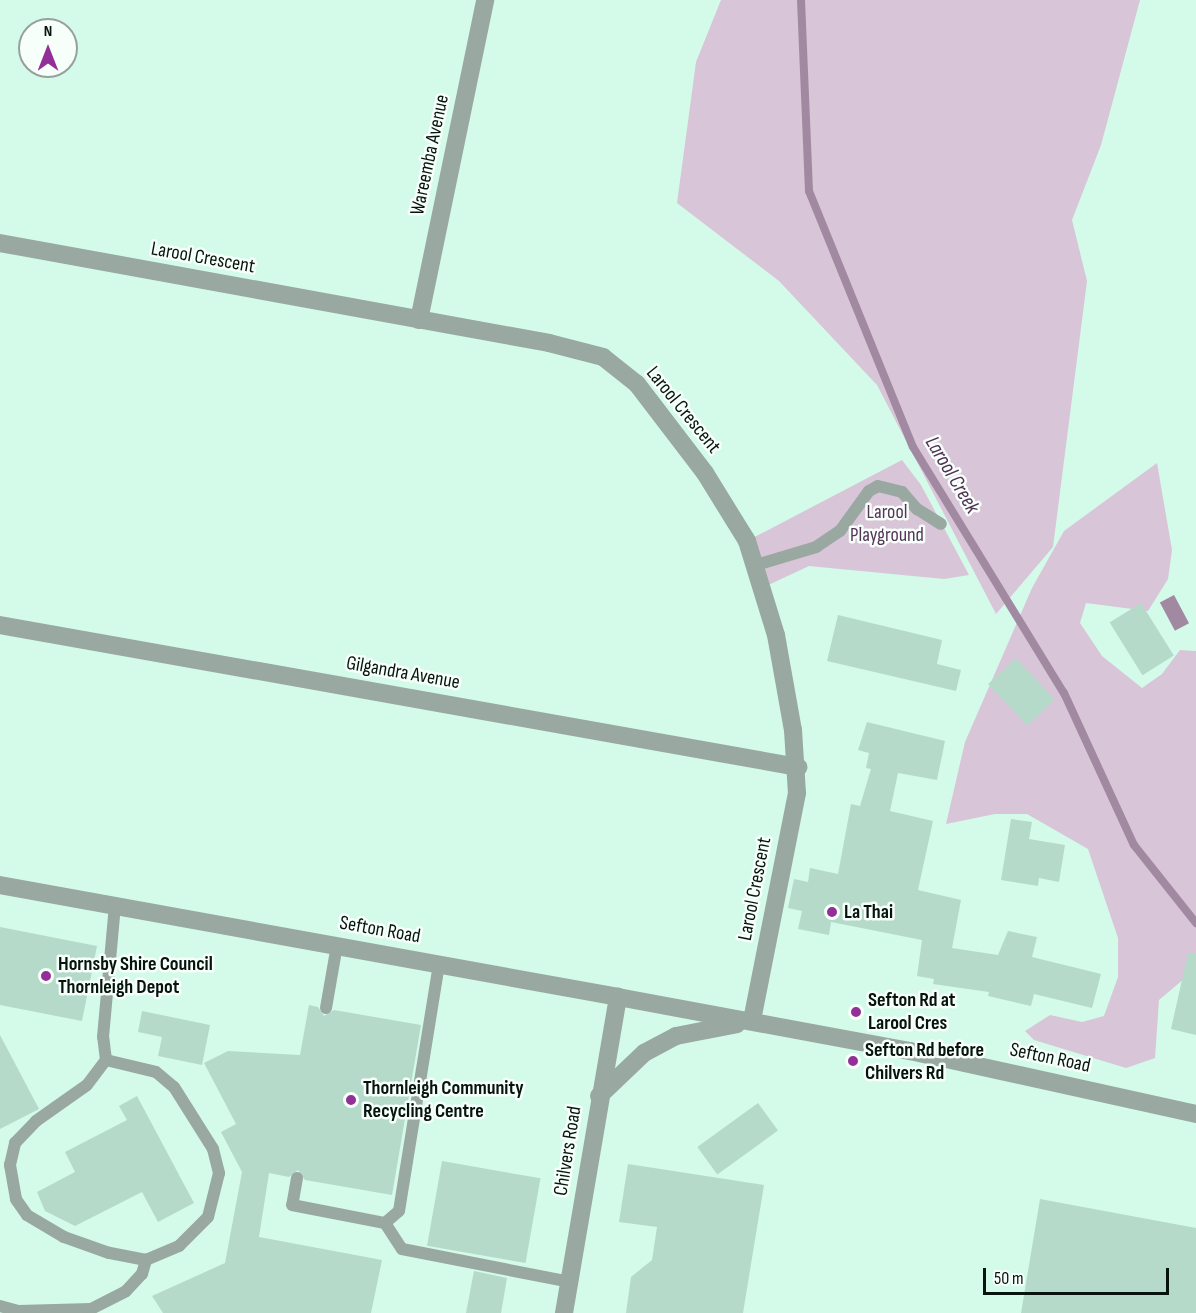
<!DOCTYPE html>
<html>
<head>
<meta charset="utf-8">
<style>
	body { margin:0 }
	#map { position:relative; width:1196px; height:1313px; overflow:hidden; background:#d4fae9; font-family:"Sofia Sans Condensed",sans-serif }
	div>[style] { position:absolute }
	.green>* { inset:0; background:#d8c5d7 }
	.water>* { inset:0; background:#a18aa1; transform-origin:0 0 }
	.stream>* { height:8px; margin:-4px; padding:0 4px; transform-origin:4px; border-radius:4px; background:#a18aa1 }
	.building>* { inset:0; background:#b5daca; transform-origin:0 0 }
	.service>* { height:12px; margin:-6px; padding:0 6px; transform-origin:6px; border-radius:6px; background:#99a8a1 }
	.minor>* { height:18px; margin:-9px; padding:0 9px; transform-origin:9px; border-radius:9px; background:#99a8a1 }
	.tertiary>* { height:18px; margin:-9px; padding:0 9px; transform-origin:9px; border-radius:9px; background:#99a8a1 }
	.dots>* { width:16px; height:16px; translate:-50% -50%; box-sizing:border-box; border:3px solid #f7fffb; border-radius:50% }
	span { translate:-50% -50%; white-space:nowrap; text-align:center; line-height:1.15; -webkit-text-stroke:5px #f7fffb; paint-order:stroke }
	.street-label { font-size:20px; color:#07140e }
	.park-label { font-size:20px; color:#563357 }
	.poi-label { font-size:20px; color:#07140e; font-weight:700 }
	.left { translate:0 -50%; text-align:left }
	.water-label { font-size:21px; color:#523053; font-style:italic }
	.north { position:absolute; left:18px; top:18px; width:60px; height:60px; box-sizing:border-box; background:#f7fffb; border:2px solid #97a19c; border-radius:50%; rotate:0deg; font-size:16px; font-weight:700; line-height:24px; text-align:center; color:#07140e }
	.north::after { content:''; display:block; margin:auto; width:21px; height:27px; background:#933097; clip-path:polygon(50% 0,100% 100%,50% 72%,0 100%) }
	.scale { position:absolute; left:983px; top:1268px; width:186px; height:27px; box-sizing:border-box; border:3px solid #07140e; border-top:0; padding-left:8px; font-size:18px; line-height:21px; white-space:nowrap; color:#07140e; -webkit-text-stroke:4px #f7fffb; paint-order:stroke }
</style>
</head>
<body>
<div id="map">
	<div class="green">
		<i style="clip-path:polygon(721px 0,1140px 0,1101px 145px,1072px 220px,1087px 281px,1053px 547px,996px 614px,877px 385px,779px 281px,677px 203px,696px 62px)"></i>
		<i style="clip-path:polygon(902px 460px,921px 485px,969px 575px,944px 579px,809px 566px,762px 588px,747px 541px)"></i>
		<i style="clip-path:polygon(1157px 463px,1172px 550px,1168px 579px,1148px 611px,1086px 603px,1080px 623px,1102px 656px,1142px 688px,1162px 674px,1180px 650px,1196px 651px,1196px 977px,1185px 978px,1159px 1000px,1155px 1058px,1126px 1068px,1034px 1040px,1025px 1031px,1050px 1015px,1082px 1022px,1104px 1016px,1118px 977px,1118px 938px,1088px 849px,1027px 814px,995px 814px,946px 824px,965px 742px,1032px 588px,1064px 531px)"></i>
	</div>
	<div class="water">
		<i style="left:1174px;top:595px;width:32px;height:16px;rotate:62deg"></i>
	</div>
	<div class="stream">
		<i style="left:801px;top:0;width:191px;rotate:87.6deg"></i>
		<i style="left:809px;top:191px;width:276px;rotate:67.9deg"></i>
		<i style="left:913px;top:447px;width:289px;rotate:58.5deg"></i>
		<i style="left:1064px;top:693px;width:167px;rotate:65.3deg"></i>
		<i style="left:1134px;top:845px;width:100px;rotate:51.5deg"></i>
	</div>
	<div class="building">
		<i style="left:1141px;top:603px;width:62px;height:37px;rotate:58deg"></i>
		<i style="clip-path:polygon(838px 615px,942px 640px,937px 664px,961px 670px,956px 691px,827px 661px)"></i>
		<i style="left:1016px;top:658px;width:57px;height:38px;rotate:47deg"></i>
		<i style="clip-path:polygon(867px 722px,945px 741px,937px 780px,898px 773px,890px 811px,933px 821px,918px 890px,961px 900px,952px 948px,998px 955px,1008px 931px,1037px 937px,1032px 957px,1101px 974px,1092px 1008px,1034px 994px,1031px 1006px,988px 996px,989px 992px,933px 984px,934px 979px,917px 976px,922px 940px,831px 922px,829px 935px,798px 929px,802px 911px,788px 908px,794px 879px,808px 882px,810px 868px,838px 874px,851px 804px,860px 806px,871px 769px,866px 768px,869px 753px,858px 750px)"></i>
		<i style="clip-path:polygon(1011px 819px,1032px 822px,1029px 839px,1065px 845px,1059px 882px,1039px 878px,1038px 886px,1001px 880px)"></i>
		<i style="clip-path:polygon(0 927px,97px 946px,82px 1021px,0 1005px)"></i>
		<i style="clip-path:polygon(1188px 953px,1196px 954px,1196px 1035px,1171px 1029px)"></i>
		<i style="clip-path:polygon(309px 1005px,318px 1007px,324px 1016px,334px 1010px,421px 1025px,392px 1195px,305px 1180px,298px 1170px,289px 1177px,269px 1173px,259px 1237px,382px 1260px,371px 1313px,163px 1313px,152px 1296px,225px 1263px,242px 1172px,221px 1132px,236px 1124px,204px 1063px,228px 1051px,300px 1055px)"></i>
		<i style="clip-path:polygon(142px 1011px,210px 1025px,202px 1065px,158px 1056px,162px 1037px,138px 1032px)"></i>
		<i style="clip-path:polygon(0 1035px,39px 1109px,0 1129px)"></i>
		<i style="clip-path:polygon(137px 1096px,194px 1203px,158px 1222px,142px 1192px,75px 1226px,45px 1211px,37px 1192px,75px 1172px,65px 1152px,127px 1120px,119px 1106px)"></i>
		<i style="left:758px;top:1103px;width:34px;height:75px;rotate:54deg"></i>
		<i style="left:442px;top:1161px;width:100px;height:86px;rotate:10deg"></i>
		<i style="clip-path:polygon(628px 1164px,764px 1185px,743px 1313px,626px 1313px,631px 1277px,652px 1260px,657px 1227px,619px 1222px)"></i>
		<i style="clip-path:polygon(1040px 1199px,1196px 1228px,1196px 1313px,1021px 1313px)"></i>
		<i style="clip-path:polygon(474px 1271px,507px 1278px,501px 1313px,466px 1313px)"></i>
	</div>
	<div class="service">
		<i style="left:756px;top:565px;width:63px;rotate:-16.7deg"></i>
		<i style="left:816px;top:547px;width:29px;rotate:-34deg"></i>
		<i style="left:840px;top:531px;width:49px;rotate:-54.1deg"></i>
		<i style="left:869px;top:491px;width:10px;rotate:-29deg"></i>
		<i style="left:878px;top:486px;width:25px;rotate:14deg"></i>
		<i style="left:902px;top:492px;width:23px;rotate:49deg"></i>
		<i style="left:917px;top:509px;width:28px;rotate:32deg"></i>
		<i style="left:326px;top:1008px;width:64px;rotate:-80.1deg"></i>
		<i style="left:106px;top:1060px;width:51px;rotate:13.5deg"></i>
		<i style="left:156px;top:1072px;width:23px;rotate:40deg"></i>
		<i style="left:174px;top:1087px;width:73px;rotate:57.8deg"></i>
		<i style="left:213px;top:1149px;width:25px;rotate:76deg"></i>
		<i style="left:219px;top:1173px;width:45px;rotate:104deg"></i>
		<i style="left:208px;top:1217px;width:41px;rotate:135deg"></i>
		<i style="left:179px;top:1246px;width:36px;rotate:157deg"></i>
		<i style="left:146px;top:1260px;width:38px;rotate:-169deg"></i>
		<i style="left:109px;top:1253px;width:48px;rotate:-160.4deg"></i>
		<i style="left:64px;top:1237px;width:43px;rotate:-149.3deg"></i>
		<i style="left:27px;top:1215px;width:19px;rotate:-125deg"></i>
		<i style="left:16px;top:1199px;width:35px;rotate:-100deg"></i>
		<i style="left:10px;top:1165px;width:23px;rotate:-77deg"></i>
		<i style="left:15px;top:1143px;width:30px;rotate:-46deg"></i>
		<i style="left:36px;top:1121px;width:62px;rotate:-35.2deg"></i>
		<i style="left:87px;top:1085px;width:31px;rotate:-53deg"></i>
		<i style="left:106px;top:1060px;width:23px;rotate:-97deg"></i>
		<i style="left:103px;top:1037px;width:133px;rotate:-84.8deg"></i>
		<i style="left:297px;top:1178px;width:27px;rotate:100deg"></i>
		<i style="left:292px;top:1205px;width:95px;rotate:11deg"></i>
		<i style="left:385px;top:1223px;width:18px;rotate:-41deg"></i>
		<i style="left:399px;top:1211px;width:251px;rotate:-80.8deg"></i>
		<i style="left:385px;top:1223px;width:31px;rotate:57deg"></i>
		<i style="left:402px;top:1249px;width:171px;rotate:11.1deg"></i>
		<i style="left:0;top:1306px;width:20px;rotate:15deg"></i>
		<i style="left:19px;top:1311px;width:72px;rotate:-1.6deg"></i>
		<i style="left:91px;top:1309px;width:39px;rotate:-27deg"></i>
		<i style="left:126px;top:1291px;width:23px;rotate:-47deg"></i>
		<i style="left:142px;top:1274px;width:15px;rotate:-74deg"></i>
	</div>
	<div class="minor">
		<i style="left:0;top:243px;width:558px;rotate:10.32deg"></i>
		<i style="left:549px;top:343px;width:56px;rotate:14.5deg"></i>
		<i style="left:603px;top:357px;width:43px;rotate:38.5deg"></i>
		<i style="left:637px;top:384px;width:112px;rotate:52.6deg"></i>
		<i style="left:705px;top:473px;width:80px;rotate:58.3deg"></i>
		<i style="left:747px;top:541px;width:98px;rotate:72.9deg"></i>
		<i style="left:776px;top:635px;width:97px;rotate:79.9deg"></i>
		<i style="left:793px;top:730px;width:63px;rotate:86.4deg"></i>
		<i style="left:797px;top:793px;width:232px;rotate:101.2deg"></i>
		<i style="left:419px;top:320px;width:327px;rotate:-78.3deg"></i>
		<i style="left:0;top:625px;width:811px;rotate:10.09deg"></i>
		<i style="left:0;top:885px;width:628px;rotate:10.27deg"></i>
	</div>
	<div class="tertiary">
		<i style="left:599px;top:1096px;width:62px;rotate:-43.7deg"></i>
		<i style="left:644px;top:1053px;width:36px;rotate:-28deg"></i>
		<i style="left:676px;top:1036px;width:62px;rotate:-11.1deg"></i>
		<i style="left:564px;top:1313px;width:321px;rotate:-80.3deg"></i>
		<i style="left:618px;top:997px;width:297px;rotate:10.5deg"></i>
		<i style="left:910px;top:1051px;width:293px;rotate:12.4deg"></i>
	</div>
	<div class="dots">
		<i style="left:832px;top:912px;background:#933097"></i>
		<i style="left:46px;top:976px;background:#933097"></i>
		<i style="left:856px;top:1012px;background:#933097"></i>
		<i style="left:853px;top:1061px;background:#933097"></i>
		<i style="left:351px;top:1100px;background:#933097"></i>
	</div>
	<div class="street-label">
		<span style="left:430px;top:155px;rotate:-78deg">Wareemba Avenue</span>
		<span style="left:203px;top:258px;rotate:10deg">Larool Crescent</span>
		<span style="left:683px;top:410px;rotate:51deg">Larool Crescent</span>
		<span style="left:403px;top:673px;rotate:10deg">Gilgandra Avenue</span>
		<span style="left:755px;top:889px;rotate:-79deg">Larool Crescent</span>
		<span style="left:380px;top:930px;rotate:10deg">Sefton Road</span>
		<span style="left:1050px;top:1058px;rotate:12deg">Sefton Road</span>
		<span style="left:568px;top:1151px;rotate:-81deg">Chilvers Road</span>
	</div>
	<div class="park-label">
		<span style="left:887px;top:524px">Larool<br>Playground</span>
	</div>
	<div class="poi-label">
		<span class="left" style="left:844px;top:912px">La Thai</span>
		<span class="left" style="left:58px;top:976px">Hornsby Shire Council<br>Thornleigh Depot</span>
		<span class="left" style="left:868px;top:1012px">Sefton Rd at<br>Larool Cres</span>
		<span class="left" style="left:865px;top:1062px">Sefton Rd before<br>Chilvers Rd</span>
		<span class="left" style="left:363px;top:1100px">Thornleigh Community<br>Recycling Centre</span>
	</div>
	<div class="water-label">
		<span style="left:952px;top:475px;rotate:59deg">Larool Creek</span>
	</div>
	<div class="north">N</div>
	<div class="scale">50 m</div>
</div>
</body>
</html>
